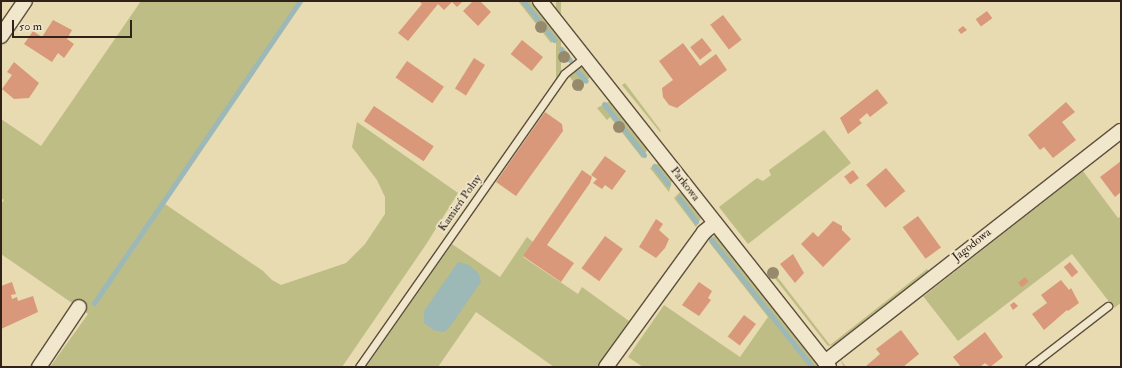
<!DOCTYPE html>
<html>
<head>
<meta charset="utf-8">
<style>
	body { margin:0 }
	#map { position:relative; width:1122px; height:368px; overflow:hidden; background:#e8dab1; font-family:"IM FELL Double Pica",serif }
	div>[style] { position:absolute }
	.green>* { inset:0; background:#bebd86; transform-origin:0 0 }
	.water>* { inset:0; background:#9cb8b7 }
	.stream>* { height:5px; margin:-2.5px; padding:0 2.5px; transform-origin:2.5px; border-radius:2.5px; background:#9cb8b7 }
	.building>* { inset:0; background:#d9987a; transform-origin:0 0 }
	.roads { filter:drop-shadow(1px 0 #5e503e) drop-shadow(-1px 0 #5e503e) drop-shadow(0 1px #5e503e) drop-shadow(0 -1px #5e503e) }
	.service>* { height:7px; margin:-3.5px; padding:0 3.5px; transform-origin:3.5px; border-radius:3.5px; background:#f0e7cc }
	.minor>* { height:14px; margin:-7px; padding:0 7px; transform-origin:7px; border-radius:7px; background:#f0e7cc }
	.trees>* { width:12px; height:12px; margin:-6px; border-radius:50%; background:#978a6c }
	span { translate:-50% -50%; white-space:nowrap; text-align:center; line-height:1.15; -webkit-text-stroke:3.5px #f0e7cc; paint-order:stroke }
	.street-label { font-size:12px; color:#302218 }
	.frame { position:absolute; inset:0; border:2px solid #302218; pointer-events:none }
	.scale { position:absolute; left:12px; top:20px; width:120px; height:18px; box-sizing:border-box; border:2px solid #302218; border-top:0; padding-left:5px; font-size:12px; line-height:14px; white-space:nowrap; color:#302218; -webkit-text-stroke:3px #f0e7cc; paint-order:stroke }
</style>
</head>
<body>
<div id="map">
	<div class="green">
		<i style="clip-path:polygon(141px 1px,303px 1px,165px 204px,263px 271px,272px 280px,281px 285px,346px 263px,365px 244px,385px 214px,385px 197px,377px 180px,352px 147px,357px 122px,458px 193px,427px 243px,342px 367px,50px 367px,88px 314px,1px 254px,1px 204px,4px 200px,1px 198px,1px 119px,41px 146px)"></i>
		<i style="clip-path:polygon(518px 1px,530px 1px,558px 36px,551px 43px)"></i>
		<i style="left:556px;top:1px;width:5px;height:87px"></i>
		<i style="clip-path:polygon(582px 66px,590px 77px,584px 84px,581px 92px,569px 76px)"></i>
		<i style="clip-path:polygon(625px 83px,661px 131px,660px 132px,622px 85px)"></i>
		<i style="clip-path:polygon(610px 101px,648px 149px,642px 158px,610px 117px,607px 120px,597px 108px)"></i>
		<i style="clip-path:polygon(824px 130px,851px 163px,748px 244px,719px 207px,757px 178px,763px 181px,771px 175px,769px 170px)"></i>
		<i style="clip-path:polygon(659px 163px,672px 180px,669px 192px,650px 168px)"></i>
		<i style="clip-path:polygon(1083px 171px,1118px 218px,1121px 216px,1121px 303px,1114px 308px,1072px 254px,958px 341px,923px 296px,841px 360px,846px 367px,844px 367px,840px 359px,920px 293px,924px 296px)"></i>
		<i style="clip-path:polygon(681px 191px,701px 218px,696px 227px,674px 198px)"></i>
		<i style="clip-path:polygon(715px 235px,775px 309px,820px 367px,643px 367px,628px 357px,664px 305px,740px 357px,768px 317px,709px 242px)"></i>
		<i style="clip-path:polygon(527px 237px,533px 242px,523px 257px,578px 294px,582px 287px,629px 321px,597px 367px,554px 367px,476px 312px,438px 367px,366px 367px,452px 244px,500px 277px)"></i>
		<i style="clip-path:polygon(927px 269px,930px 273px,836px 347px,834px 345px,828px 346px,770px 272px,772px 270px,830px 345px)"></i>
	</div>
	<div class="water">
		<i style="clip-path:polygon(458px 262px,469px 265px,479px 274px,481px 282px,449px 328px,444px 332px,433px 330px,424px 323px,424px 311px)"></i>
	</div>
	<div class="stream">
		<i style="left:523px;top:1px;width:50px;rotate:51.5deg"></i>
		<i style="left:561px;top:49px;width:14px;rotate:51deg"></i>
		<i style="left:577px;top:71px;width:13px;rotate:48deg"></i>
		<i style="left:604px;top:104px;width:65px;rotate:51.9deg"></i>
		<i style="left:654px;top:166px;width:23px;rotate:52deg"></i>
		<i style="left:679px;top:198px;width:29px;rotate:54deg"></i>
		<i style="left:709px;top:237px;width:166px;rotate:51.6deg"></i>
		<i style="left:94px;top:303px;width:366px;rotate:-55.7deg"></i>
	</div>
	<div class="building">
		<i style="clip-path:polygon(419px 1px,463px 1px,457px 7px,452px 2px,444px 10px,438px 4px,408px 41px,398px 33px,422px 4px)"></i>
		<i style="clip-path:polygon(473px 1px,480px 1px,491px 12px,478px 26px,463px 11px)"></i>
		<i style="left:987px;top:11px;width:9px;height:14px;rotate:54deg"></i>
		<i style="left:723px;top:15px;width:31px;height:16px;rotate:53deg"></i>
		<i style="clip-path:polygon(53px 20px,72px 30px,67px 39px,74px 44px,64px 58px,58px 53px,52px 62px,24px 44px,33px 31px,42px 37px)"></i>
		<i style="clip-path:polygon(963px 26px,967px 30px,961px 34px,958px 30px)"></i>
		<i style="left:702px;top:38px;width:16px;height:15px;rotate:52deg"></i>
		<i style="left:522px;top:40px;width:27px;height:18px;rotate:39deg"></i>
		<i style="clip-path:polygon(683px 43px,700px 66px,716px 54px,727px 70px,677px 108px,669px 105px,663px 97px,662px 88px,673px 80px,659px 61px)"></i>
		<i style="left:474px;top:58px;width:13px;height:36px;rotate:32deg"></i>
		<i style="left:407px;top:61px;width:45px;height:20px;rotate:35deg"></i>
		<i style="clip-path:polygon(14px 62px,39px 83px,29px 98px,14px 99px,2px 89px,12px 75px,7px 72px)"></i>
		<i style="clip-path:polygon(877px 89px,888px 103px,870px 117px,867px 113px,859px 120px,862px 123px,848px 134px,840px 118px)"></i>
		<i style="clip-path:polygon(1066px 102px,1075px 112px,1062px 122px,1076px 140px,1053px 158px,1044px 147px,1040px 150px,1028px 135px)"></i>
		<i style="left:374px;top:106px;width:72px;height:18px;rotate:34deg"></i>
		<i style="clip-path:polygon(545px 112px,562px 124px,563px 131px,516px 196px,496px 182px)"></i>
		<i style="clip-path:polygon(605px 156px,626px 171px,612px 190px,605px 185px,602px 189px,593px 183px,597px 179px,591px 175px)"></i>
		<i style="clip-path:polygon(1121px 161px,1121px 192px,1115px 197px,1100px 177px)"></i>
		<i style="left:886px;top:168px;width:30px;height:26px;rotate:50deg"></i>
		<i style="clip-path:polygon(582px 170px,592px 177px,590px 183px,547px 245px,574px 263px,561px 282px,523px 256px)"></i>
		<i style="left:853px;top:170px;width:10px;height:11px;rotate:53deg"></i>
		<i style="left:918px;top:216px;width:39px;height:19px;rotate:54deg"></i>
		<i style="clip-path:polygon(656px 219px,663px 224px,659px 230px,669px 239px,665px 248px,656px 258px,639px 247px)"></i>
		<i style="clip-path:polygon(833px 221px,842px 226px,842px 230px,851px 239px,823px 267px,801px 244px,813px 232px,818px 237px)"></i>
		<i style="left:605px;top:236px;width:22px;height:40px;rotate:36deg"></i>
		<i style="clip-path:polygon(793px 254px,804px 273px,795px 283px,780px 264px)"></i>
		<i style="left:1070px;top:262px;width:13px;height:8px;rotate:51deg"></i>
		<i style="left:1025px;top:277px;width:6px;height:9px;rotate:51deg"></i>
		<i style="clip-path:polygon(1061px 280px,1069px 290px,1071px 288px,1079px 303px,1068px 311px,1067px 310px,1044px 330px,1032px 314px,1047px 303px,1041px 295px)"></i>
		<i style="clip-path:polygon(12px 282px,16px 294px,11px 295px,12px 299px,17px 297px,18px 301px,33px 296px,38px 312px,1px 329px,1px 286px)"></i>
		<i style="clip-path:polygon(699px 282px,712px 291px,708px 298px,711px 300px,699px 316px,682px 305px)"></i>
		<i style="clip-path:polygon(1014px 302px,1018px 306px,1013px 310px,1010px 305px)"></i>
		<i style="left:744px;top:315px;width:15px;height:27px;rotate:37deg"></i>
		<i style="clip-path:polygon(901px 330px,919px 354px,903px 367px,865px 367px,880px 354px,876px 349px)"></i>
		<i style="clip-path:polygon(985px 332px,1003px 357px,990px 367px,985px 363px,980px 367px,961px 367px,953px 357px)"></i>
	</div>
	<div class="roads">
		<div class="service">
			<i style="left:359px;top:367px;width:358px;rotate:-55deg"></i>
			<i style="left:564px;top:74px;width:27px;rotate:-39deg"></i>
			<i style="left:1029px;top:367px;width:100px;rotate:-37.7deg"></i>
		</div>
		<div class="minor">
			<i style="left:540px;top:1px;width:466px;rotate:51.7deg"></i>
			<i style="left:1px;top:36px;width:42px;rotate:-55.6deg"></i>
			<i style="left:825px;top:362px;width:375px;rotate:-38deg"></i>
			<i style="left:39px;top:367px;width:72px;rotate:-56.3deg"></i>
			<i style="left:606px;top:367px;width:167px;rotate:-54deg"></i>
			<i style="left:704px;top:232px;width:14px;rotate:-39deg"></i>
		</div>
	</div>
	<div class="trees">
		<i style="left:541px;top:27px"></i>
		<i style="left:564px;top:57px"></i>
		<i style="left:578px;top:85px"></i>
		<i style="left:619px;top:127px"></i>
		<i style="left:773px;top:273px"></i>
	</div>
	<div class="street-label">
		<span style="left:685px;top:184px;rotate:52deg">Parkowa</span>
		<span style="left:460px;top:203px;rotate:-55deg">Kamień Polny</span>
		<span style="left:972px;top:245px;rotate:-38deg">Jagodowa</span>
	</div>
	<div class="frame"></div>
	<div class="scale">50 m</div>
</div>
</body>
</html>
